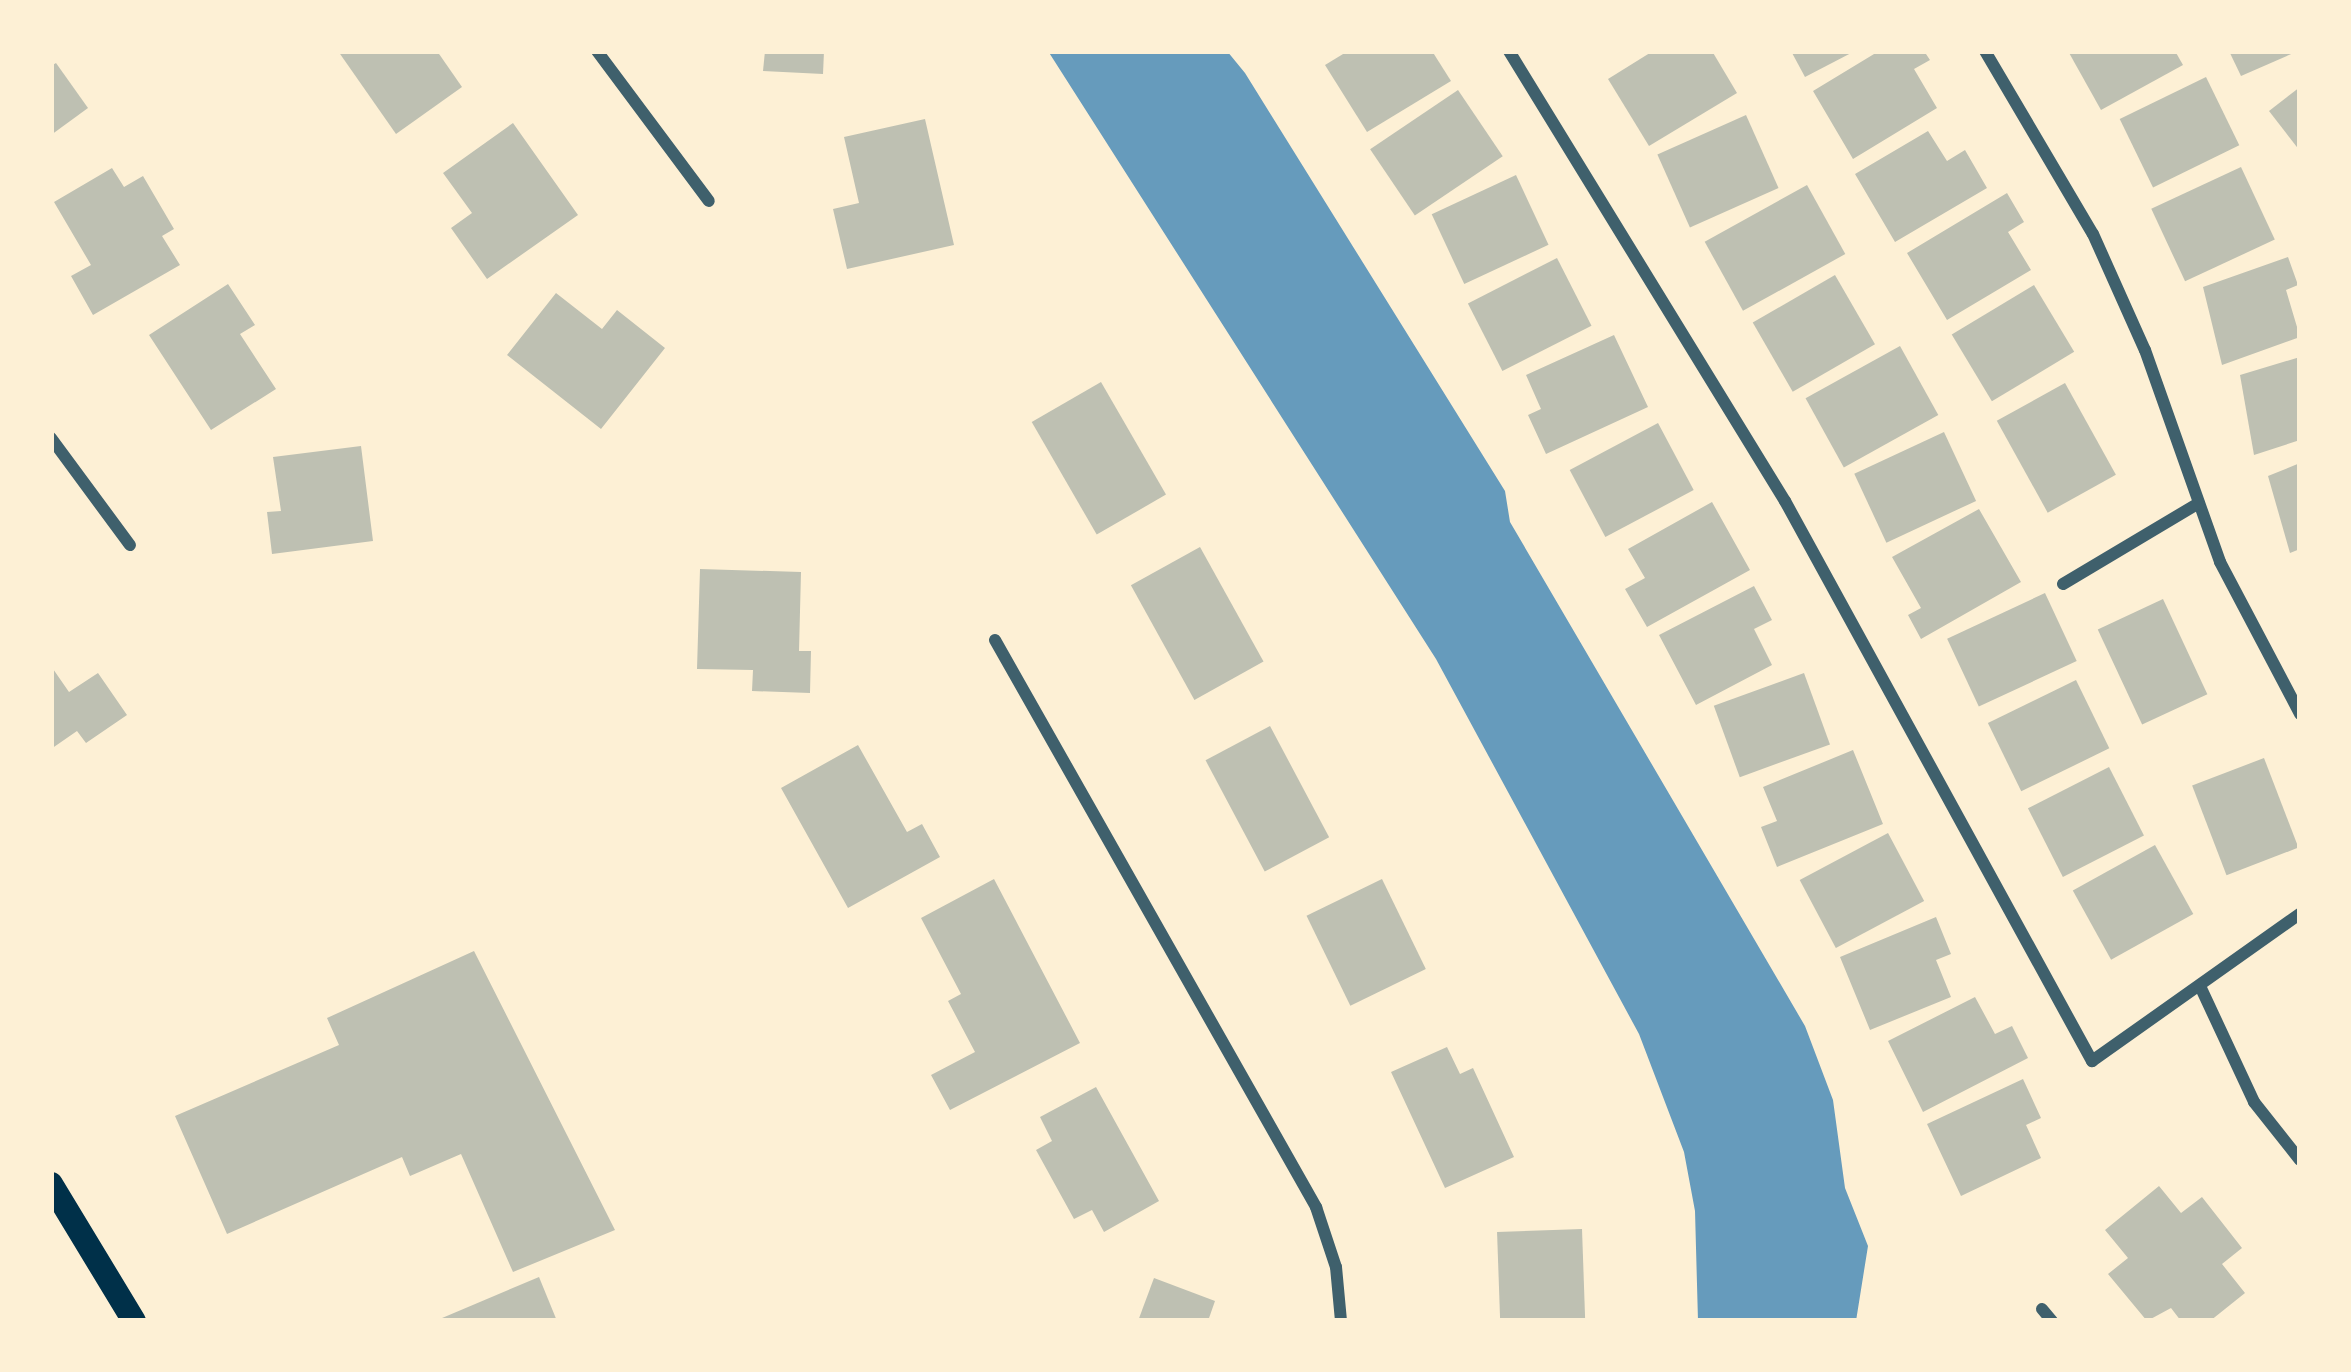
<!DOCTYPE html>
<html>
<head>
<meta charset="utf-8">
<style>
	body { margin:0 }
	#map { position:relative; width:2351px; height:1372px; overflow:hidden; background:#fdf0d5; font-family:Signika,sans-serif }
	div>[style] { position:absolute }
	.water>* { inset:0; background:#669bbc }
	.building>* { inset:0; background:#bec0b2; transform-origin:0 0 }
	.minor>* { height:12px; margin:-6px; padding:0 6px; transform-origin:6px; border-radius:6px; background:#3f606c }
	.secondary>* { height:24px; margin:-12px; padding:0 12px; transform-origin:12px; border-radius:12px; background:#003049 }
	span { translate:-50% -50%; white-space:nowrap; text-align:center; line-height:1.15; -webkit-text-stroke:12px #fdf0d5; paint-order:stroke }
	.frame { position:absolute; inset:0; border:54px solid #fdf0d5; pointer-events:none }
</style>
</head>
<body>
<div id="map">
	<div class="water">
		<i style="clip-path:polygon(1048px 51px,1227px 51px,1245px 73px,1505px 491px,1510px 522px,1805px 1026px,1833px 1100px,1845px 1188px,1868px 1246px,1856px 1321px,1698px 1321px,1695px 1211px,1684px 1152px,1639px 1034px,1436px 659px)"></i>
	</div>
	<div class="building">
		<i style="clip-path:polygon(338px 51px,437px 51px,462px 87px,396px 134px)"></i>
		<i style="clip-path:polygon(765px 51px,824px 51px,823px 74px,763px 71px)"></i>
		<i style="clip-path:polygon(1348px 51px,1432px 51px,1451px 81px,1367px 132px,1325px 65px)"></i>
		<i style="clip-path:polygon(1653px 51px,1712px 51px,1737px 93px,1649px 146px,1608px 79px)"></i>
		<i style="clip-path:polygon(1791px 51px,1855px 51px,1805px 77px)"></i>
		<i style="clip-path:polygon(1879px 51px,1924px 51px,1930px 60px,1914px 69px,1937px 108px,1853px 159px,1813px 91px)"></i>
		<i style="clip-path:polygon(2068px 51px,2175px 51px,2183px 65px,2101px 110px)"></i>
		<i style="clip-path:polygon(2229px 51px,2298px 51px,2241px 76px)"></i>
		<i style="clip-path:polygon(56px 63px,88px 108px,51px 135px,51px 66px)"></i>
		<i style="left:2206px;top:77px;width:76px;height:96px;rotate:64deg"></i>
		<i style="clip-path:polygon(2300px 87px,2300px 151px,2269px 111px)"></i>
		<i style="left:1458px;top:90px;width:80px;height:106px;rotate:56deg"></i>
		<i style="left:1746px;top:115px;width:80px;height:97px;rotate:66deg"></i>
		<i style="clip-path:polygon(925px 119px,954px 245px,847px 269px,833px 209px,859px 203px,844px 137px)"></i>
		<i style="clip-path:polygon(513px 123px,578px 215px,487px 279px,451px 228px,472px 213px,443px 173px)"></i>
		<i style="clip-path:polygon(1928px 131px,1947px 161px,1965px 150px,1987px 188px,1895px 242px,1855px 174px)"></i>
		<i style="left:2241px;top:167px;width:80px;height:99px;rotate:65deg"></i>
		<i style="clip-path:polygon(112px 168px,124px 187px,143px 176px,174px 229px,162px 236px,180px 265px,93px 315px,71px 276px,91px 265px,54px 202px)"></i>
		<i style="left:1516px;top:175px;width:77px;height:93px;rotate:65deg"></i>
		<i style="left:1807px;top:185px;width:79px;height:117px;rotate:61deg"></i>
		<i style="clip-path:polygon(2007px 193px,2024px 222px,2008px 232px,2031px 270px,1947px 320px,1907px 253px)"></i>
		<i style="clip-path:polygon(2288px 257px,2298px 285px,2286px 290px,2300px 337px,2222px 365px,2203px 287px)"></i>
		<i style="left:1557px;top:258px;width:76px;height:100px;rotate:63deg"></i>
		<i style="left:1835px;top:275px;width:80px;height:95px;rotate:60deg"></i>
		<i style="clip-path:polygon(228px 284px,255px 325px,240px 334px,276px 389px,211px 430px,149px 335px)"></i>
		<i style="left:2034px;top:285px;width:78px;height:96px;rotate:59deg"></i>
		<i style="clip-path:polygon(556px 293px,602px 329px,617px 310px,665px 348px,601px 429px,507px 355px)"></i>
		<i style="clip-path:polygon(1614px 335px,1648px 407px,1546px 454px,1528px 415px,1541px 409px,1526px 375px)"></i>
		<i style="left:1900px;top:346px;width:79px;height:108px;rotate:61deg"></i>
		<i style="clip-path:polygon(2300px 357px,2300px 440px,2254px 455px,2240px 375px)"></i>
		<i style="left:1101px;top:382px;width:130px;height:80px;rotate:60deg"></i>
		<i style="left:2065px;top:383px;width:105px;height:78px;rotate:61deg"></i>
		<i style="left:1658px;top:423px;width:76px;height:100px;rotate:62deg"></i>
		<i style="left:1944px;top:432px;width:76px;height:99px;rotate:65deg"></i>
		<i style="clip-path:polygon(361px 446px,373px 541px,272px 554px,267px 512px,281px 511px,273px 457px)"></i>
		<i style="clip-path:polygon(2300px 463px,2300px 549px,2290px 553px,2268px 476px)"></i>
		<i style="clip-path:polygon(1712px 502px,1750px 570px,1647px 627px,1625px 589px,1645px 578px,1628px 549px)"></i>
		<i style="clip-path:polygon(1979px 509px,2021px 582px,1921px 639px,1908px 615px,1921px 608px,1892px 557px)"></i>
		<i style="left:1200px;top:547px;width:131px;height:79px;rotate:61deg"></i>
		<i style="clip-path:polygon(700px 569px,801px 572px,799px 651px,811px 651px,810px 693px,752px 691px,753px 670px,697px 669px)"></i>
		<i style="clip-path:polygon(1754px 586px,1772px 620px,1754px 629px,1772px 665px,1696px 705px,1659px 635px)"></i>
		<i style="left:2045px;top:593px;width:75px;height:108px;rotate:65deg"></i>
		<i style="left:2163px;top:599px;width:105px;height:72px;rotate:65deg"></i>
		<i style="clip-path:polygon(51px 666px,69px 692px,98px 673px,127px 715px,86px 743px,77px 731px,51px 749px)"></i>
		<i style="left:1804px;top:673px;width:76px;height:96px;rotate:70deg"></i>
		<i style="left:2076px;top:680px;width:76px;height:98px;rotate:64deg"></i>
		<i style="left:1270px;top:726px;width:126px;height:73px;rotate:62deg"></i>
		<i style="clip-path:polygon(858px 745px,907px 832px,922px 824px,940px 857px,848px 908px,781px 788px)"></i>
		<i style="clip-path:polygon(1853px 750px,1883px 824px,1777px 867px,1761px 827px,1777px 821px,1763px 787px)"></i>
		<i style="left:2264px;top:758px;width:96px;height:77px;rotate:69deg"></i>
		<i style="left:2109px;top:767px;width:77px;height:91px;rotate:63deg"></i>
		<i style="left:1888px;top:833px;width:77px;height:100px;rotate:62deg"></i>
		<i style="left:2155px;top:845px;width:79px;height:94px;rotate:61deg"></i>
		<i style="clip-path:polygon(994px 879px,1080px 1043px,950px 1110px,931px 1075px,975px 1052px,948px 1001px,961px 994px,921px 918px)"></i>
		<i style="left:1382px;top:879px;width:100px;height:84px;rotate:64deg"></i>
		<i style="clip-path:polygon(1936px 917px,1951px 954px,1936px 960px,1951px 997px,1870px 1030px,1840px 957px)"></i>
		<i style="clip-path:polygon(474px 951px,615px 1230px,513px 1272px,461px 1154px,410px 1176px,402px 1157px,227px 1234px,175px 1116px,339px 1045px,327px 1018px)"></i>
		<i style="clip-path:polygon(1975px 997px,1995px 1034px,2012px 1026px,2028px 1058px,1923px 1112px,1888px 1041px)"></i>
		<i style="clip-path:polygon(1447px 1047px,1460px 1074px,1473px 1068px,1514px 1157px,1445px 1188px,1391px 1072px)"></i>
		<i style="clip-path:polygon(2023px 1079px,2041px 1118px,2026px 1125px,2041px 1158px,1961px 1196px,1927px 1124px)"></i>
		<i style="clip-path:polygon(1096px 1087px,1159px 1201px,1104px 1232px,1092px 1210px,1074px 1219px,1036px 1150px,1052px 1141px,1040px 1117px)"></i>
		<i style="clip-path:polygon(2159px 1186px,2181px 1213px,2202px 1197px,2242px 1248px,2222px 1264px,2245px 1293px,2210px 1321px,2181px 1321px,2171px 1308px,2147px 1321px,2108px 1274px,2128px 1258px,2105px 1230px)"></i>
		<i style="left:1582px;top:1229px;width:92px;height:85px;rotate:88deg"></i>
		<i style="clip-path:polygon(539px 1277px,557px 1321px,435px 1321px)"></i>
		<i style="clip-path:polygon(1154px 1278px,1215px 1301px,1208px 1321px,1138px 1321px)"></i>
	</div>
	<div class="minor">
		<i style="left:597px;top:51px;width:187px;rotate:53.3deg"></i>
		<i style="left:1509px;top:51px;width:528px;rotate:58.48deg"></i>
		<i style="left:1785px;top:501px;width:639px;rotate:61.27deg"></i>
		<i style="left:2092px;top:1061px;width:255px;rotate:-35.3deg"></i>
		<i style="left:1985px;top:51px;width:212px;rotate:59.5deg"></i>
		<i style="left:2093px;top:234px;width:127px;rotate:65.9deg"></i>
		<i style="left:2145px;top:350px;width:225px;rotate:70.5deg"></i>
		<i style="left:2220px;top:562px;width:172px;rotate:62.2deg"></i>
		<i style="left:51px;top:438px;width:133px;rotate:53.6deg"></i>
		<i style="left:2063px;top:584px;width:158px;rotate:-30.8deg"></i>
		<i style="left:995px;top:640px;width:652px;rotate:60.48deg"></i>
		<i style="left:1316px;top:1207px;width:63px;rotate:71.6deg"></i>
		<i style="left:1336px;top:1267px;width:54px;rotate:84.7deg"></i>
		<i style="left:2200px;top:986px;width:128px;rotate:65deg"></i>
		<i style="left:2254px;top:1102px;width:74px;rotate:51.6deg"></i>
		<i style="left:2042px;top:1309px;width:16px;rotate:50deg"></i>
	</div>
	<div class="secondary">
		<i style="left:51px;top:1184px;width:160px;rotate:58.8deg"></i>
	</div>
	<div class="frame"></div>
</div>
</body>
</html>
